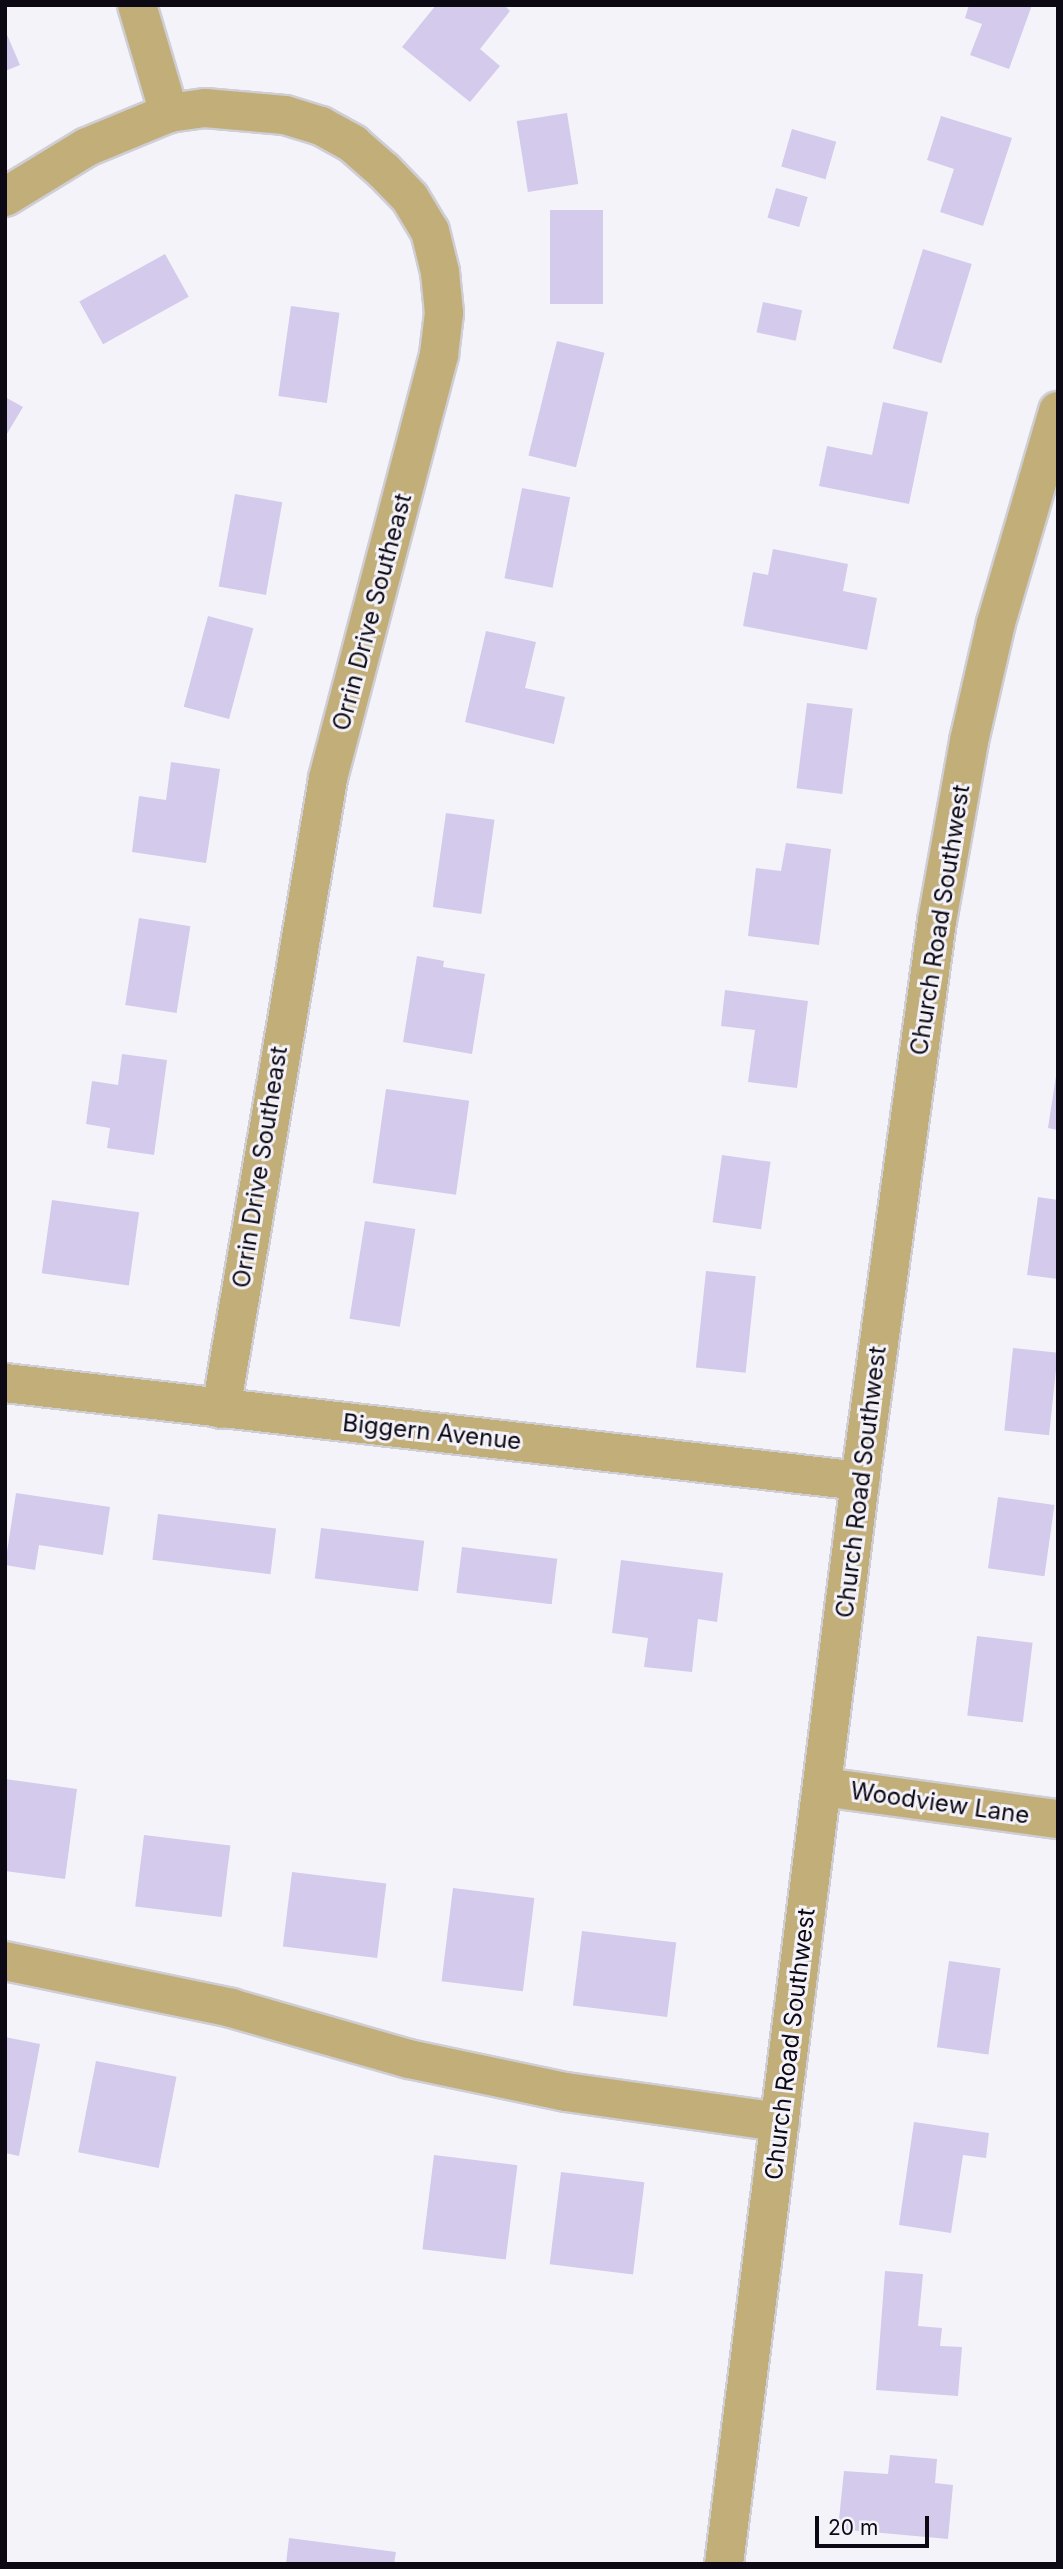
<!DOCTYPE html>
<html>
<head>
<meta charset="utf-8">
<style>
	body { margin:0 }
	#map { position:relative; width:1063px; height:2569px; overflow:hidden; background:#f5f3fa; font-family:Inter,sans-serif }
	div>[style] { position:absolute }
	.building>* { inset:0; background:#d4caeb; transform-origin:0 0 }
	.roads { filter:drop-shadow(2px 0 #d0ced5) drop-shadow(-2px 0 #d0ced5) drop-shadow(0 2px #d0ced5) drop-shadow(0 -2px #d0ced5) }
	.minor>* { height:38px; margin:-19px; padding:0 19px; transform-origin:19px; border-radius:19px; background:#c1ae79 }
	span { translate:-50% -50%; white-space:nowrap; text-align:center; line-height:1.15; -webkit-text-stroke:6px #f5f3fa; paint-order:stroke }
	.street-label { font-size:24px; color:#0d0914 }
	.frame { position:absolute; inset:0; border:7px solid #0d0914; pointer-events:none }
	.scale { position:absolute; left:815px; top:2516px; width:114px; height:32px; box-sizing:border-box; border:4px solid #0d0914; border-top:0; padding-left:9px; font-size:21px; line-height:24px; white-space:nowrap; color:#0d0914; -webkit-text-stroke:5px #f5f3fa; paint-order:stroke }
</style>
</head>
<body>
<div id="map">
	<div class="building">
		<i style="clip-path:polygon(436px 5px,504px 5px,510px 11px,480px 49px,500px 66px,470px 102px,402px 47px)"></i>
		<i style="clip-path:polygon(969px 5px,1032px 5px,1009px 69px,970px 55px,982px 24px,965px 18px)"></i>
		<i style="clip-path:polygon(5px 30px,20px 65px,5px 71px)"></i>
		<i style="left:567px;top:113px;width:72px;height:51px;rotate:81deg"></i>
		<i style="clip-path:polygon(941px 116px,1012px 138px,983px 226px,940px 212px,954px 169px,927px 160px)"></i>
		<i style="left:792px;top:129px;width:46px;height:39px;rotate:16deg"></i>
		<i style="left:776px;top:188px;width:33px;height:31px;rotate:16deg"></i>
		<i style="left:550px;top:210px;width:53px;height:94px"></i>
		<i style="left:923px;top:249px;width:51px;height:104px;rotate:17deg"></i>
		<i style="left:165px;top:254px;width:49px;height:98px;rotate:61deg"></i>
		<i style="left:763px;top:302px;width:40px;height:31px;rotate:12deg"></i>
		<i style="left:291px;top:306px;width:49px;height:91px;rotate:8deg"></i>
		<i style="left:557px;top:341px;width:49px;height:118px;rotate:14deg"></i>
		<i style="clip-path:polygon(5px 397px,23px 407px,5px 437px)"></i>
		<i style="clip-path:polygon(883px 402px,928px 412px,909px 504px,819px 486px,827px 446px,872px 455px)"></i>
		<i style="left:522px;top:488px;width:49px;height:92px;rotate:11deg"></i>
		<i style="left:235px;top:494px;width:48px;height:94px;rotate:10deg"></i>
		<i style="clip-path:polygon(773px 549px,848px 564px,843px 591px,877px 598px,867px 650px,743px 626px,753px 572px,768px 575px)"></i>
		<i style="left:208px;top:616px;width:47px;height:94px;rotate:15deg"></i>
		<i style="clip-path:polygon(486px 631px,536px 642px,525px 688px,565px 697px,554px 744px,465px 722px)"></i>
		<i style="left:807px;top:703px;width:46px;height:86px;rotate:7deg"></i>
		<i style="clip-path:polygon(171px 762px,220px 769px,206px 863px,132px 852px,139px 796px,166px 800px)"></i>
		<i style="left:446px;top:813px;width:49px;height:95px;rotate:8deg"></i>
		<i style="clip-path:polygon(786px 843px,831px 849px,819px 945px,748px 936px,756px 868px,781px 871px)"></i>
		<i style="left:139px;top:918px;width:52px;height:88px;rotate:9deg"></i>
		<i style="clip-path:polygon(417px 956px,444px 961px,443px 967px,485px 974px,472px 1054px,403px 1042px)"></i>
		<i style="clip-path:polygon(725px 990px,808px 1001px,797px 1088px,748px 1082px,755px 1030px,721px 1026px)"></i>
		<i style="clip-path:polygon(122px 1054px,167px 1060px,154px 1155px,107px 1148px,110px 1128px,86px 1124px,92px 1081px,118px 1085px)"></i>
		<i style="clip-path:polygon(1056px 1076px,1058px 1076px,1058px 1130px,1048px 1128px)"></i>
		<i style="left:386px;top:1089px;width:84px;height:95px;rotate:8deg"></i>
		<i style="left:722px;top:1155px;width:49px;height:68px;rotate:8deg"></i>
		<i style="clip-path:polygon(1038px 1197px,1058px 1200px,1058px 1279px,1027px 1275px)"></i>
		<i style="left:52px;top:1200px;width:88px;height:74px;rotate:8deg"></i>
		<i style="left:365px;top:1221px;width:51px;height:99px;rotate:9deg"></i>
		<i style="left:706px;top:1271px;width:50px;height:97px;rotate:6deg"></i>
		<i style="left:1013px;top:1348px;width:45px;height:83px;rotate:6deg"></i>
		<i style="clip-path:polygon(16px 1493px,110px 1507px,103px 1555px,39px 1545px,35px 1570px,5px 1565px)"></i>
		<i style="left:998px;top:1497px;width:57px;height:72px;rotate:8deg"></i>
		<i style="left:158px;top:1514px;width:119px;height:46px;rotate:7deg"></i>
		<i style="left:321px;top:1528px;width:104px;height:51px;rotate:7deg"></i>
		<i style="left:462px;top:1547px;width:96px;height:46px;rotate:7deg"></i>
		<i style="clip-path:polygon(621px 1560px,723px 1573px,717px 1622px,698px 1619px,692px 1672px,644px 1667px,648px 1638px,612px 1633px)"></i>
		<i style="left:977px;top:1636px;width:56px;height:80px;rotate:7deg"></i>
		<i style="clip-path:polygon(5px 1779px,77px 1789px,65px 1879px,5px 1871px)"></i>
		<i style="left:144px;top:1835px;width:87px;height:72px;rotate:7deg"></i>
		<i style="left:292px;top:1872px;width:95px;height:75px;rotate:7deg"></i>
		<i style="left:453px;top:1888px;width:82px;height:94px;rotate:7deg"></i>
		<i style="left:582px;top:1931px;width:95px;height:75px;rotate:7deg"></i>
		<i style="left:949px;top:1961px;width:52px;height:87px;rotate:8deg"></i>
		<i style="clip-path:polygon(5px 2037px,40px 2044px,19px 2156px,5px 2153px)"></i>
		<i style="left:96px;top:2061px;width:82px;height:93px;rotate:11deg"></i>
		<i style="clip-path:polygon(914px 2122px,989px 2133px,986px 2158px,963px 2155px,951px 2233px,899px 2225px)"></i>
		<i style="left:434px;top:2155px;width:84px;height:95px;rotate:7deg"></i>
		<i style="left:561px;top:2172px;width:84px;height:93px;rotate:7deg"></i>
		<i style="clip-path:polygon(885px 2271px,923px 2274px,918px 2326px,942px 2328px,940px 2346px,962px 2347px,958px 2396px,876px 2390px)"></i>
		<i style="clip-path:polygon(890px 2455px,937px 2459px,935px 2483px,953px 2485px,948px 2539px,838px 2529px,844px 2471px,888px 2474px)"></i>
		<i style="clip-path:polygon(289px 2538px,396px 2552px,394px 2564px,286px 2564px)"></i>
	</div>
	<div class="roads">
		<div class="minor">
			<i style="left:137px;top:5px;width:113px;rotate:73.5deg"></i>
			<i style="left:5px;top:197px;width:96px;rotate:-31.4deg"></i>
			<i style="left:87px;top:147px;width:89px;rotate:-22.5deg"></i>
			<i style="left:169px;top:113px;width:36px;rotate:-8deg"></i>
			<i style="left:205px;top:108px;width:80px;rotate:5deg"></i>
			<i style="left:285px;top:115px;width:38px;rotate:17deg"></i>
			<i style="left:321px;top:126px;width:37px;rotate:29deg"></i>
			<i style="left:353px;top:144px;width:41px;rotate:41.1deg"></i>
			<i style="left:384px;top:171px;width:37px;rotate:46deg"></i>
			<i style="left:410px;top:198px;width:39px;rotate:59deg"></i>
			<i style="left:430px;top:231px;width:42px;rotate:76.3deg"></i>
			<i style="left:440px;top:272px;width:41px;rotate:84.4deg"></i>
			<i style="left:444px;top:313px;width:42px;rotate:96.8deg"></i>
			<i style="left:439px;top:355px;width:438px;rotate:104.7deg"></i>
			<i style="left:328px;top:779px;width:639px;rotate:99.64deg"></i>
			<i style="left:5px;top:1383px;width:861px;rotate:6.54deg"></i>
			<i style="left:823px;top:1787px;width:237px;rotate:7.8deg"></i>
			<i style="left:5px;top:1961px;width:231px;rotate:11.7deg"></i>
			<i style="left:231px;top:2008px;width:185px;rotate:16deg"></i>
			<i style="left:409px;top:2059px;width:160px;rotate:11.9deg"></i>
			<i style="left:566px;top:2092px;width:216px;rotate:8deg"></i>
			<i style="left:724px;top:2564px;width:1092px;rotate:-82.84deg"></i>
			<i style="left:860px;top:1481px;width:565px;rotate:-82.17deg"></i>
			<i style="left:937px;top:921px;width:183px;rotate:-79.9deg"></i>
			<i style="left:969px;top:741px;width:121px;rotate:-77.1deg"></i>
			<i style="left:996px;top:623px;width:221px;rotate:-73.7deg"></i>
		</div>
	</div>
	<div class="street-label">
		<span style="left:372px;top:612px;rotate:-75deg">Orrin Drive Southeast</span>
		<span style="left:940px;top:920px;rotate:-81deg">Church Road Southwest</span>
		<span style="left:260px;top:1167px;rotate:-81deg">Orrin Drive Southeast</span>
		<span style="left:432px;top:1432px;rotate:6deg">Biggern Avenue</span>
		<span style="left:861px;top:1482px;rotate:-83deg">Church Road Southwest</span>
		<span style="left:940px;top:1803px;rotate:8deg">Woodview Lane</span>
		<span style="left:790px;top:2044px;rotate:-83deg">Church Road Southwest</span>
	</div>
	<div class="frame"></div>
	<div class="scale">20 m</div>
</div>
</body>
</html>
